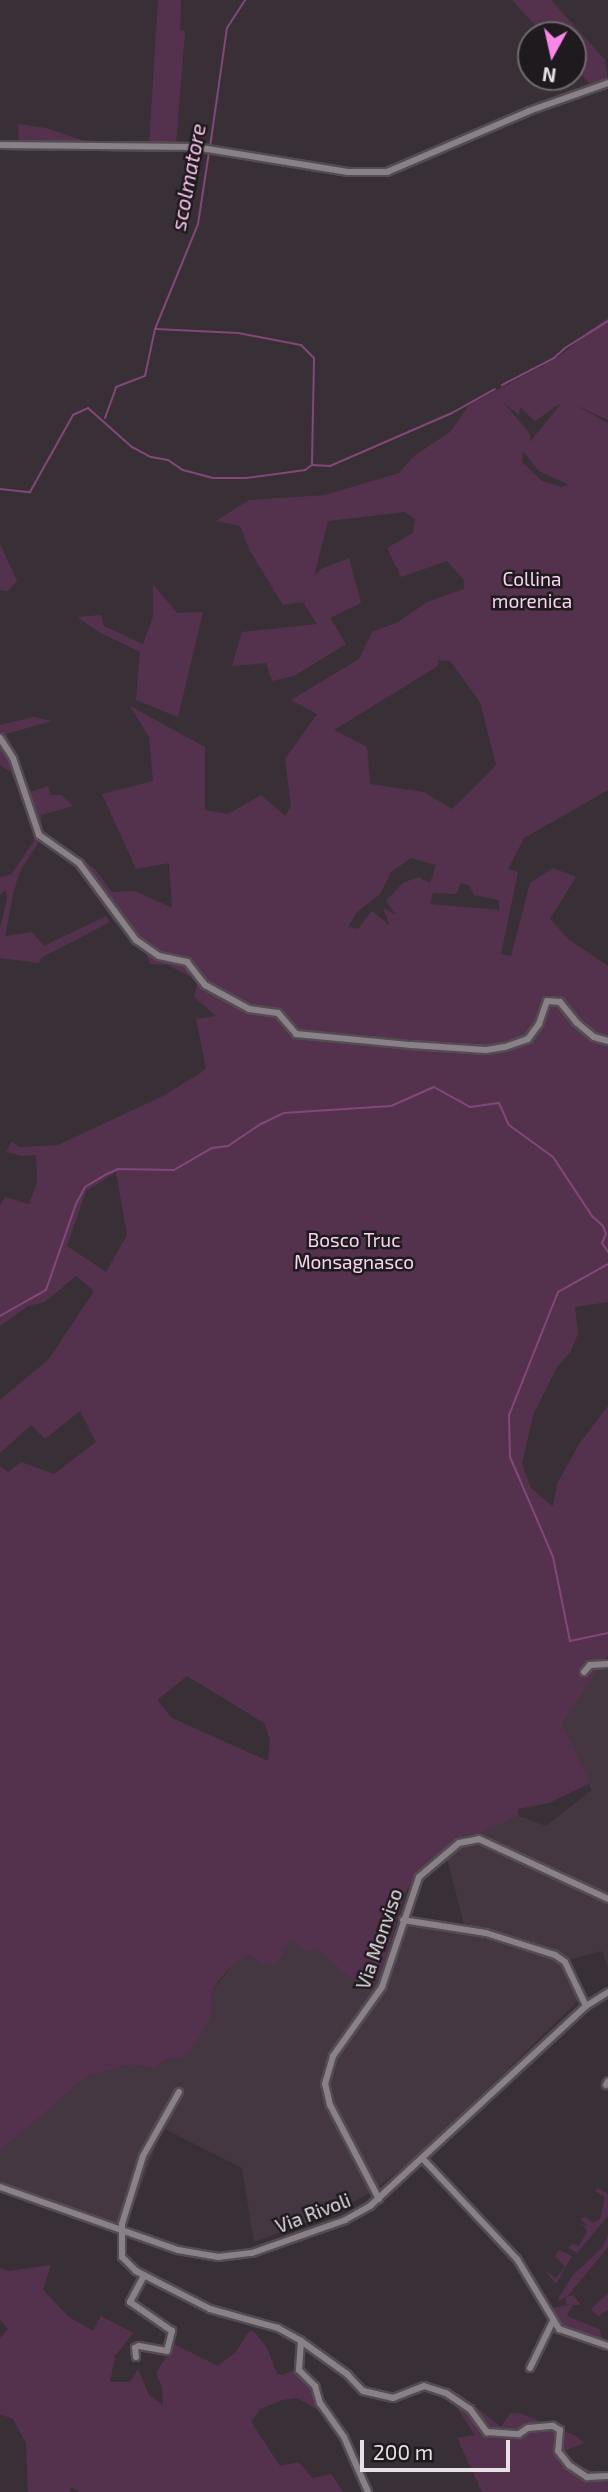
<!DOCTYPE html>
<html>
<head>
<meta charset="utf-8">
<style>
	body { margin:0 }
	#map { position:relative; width:608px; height:2492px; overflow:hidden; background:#393037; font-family:"Exo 2",sans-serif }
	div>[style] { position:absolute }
	.built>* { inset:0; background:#453742 }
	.green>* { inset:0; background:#54324e }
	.stream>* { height:2px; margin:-1px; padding:0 1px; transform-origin:1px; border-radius:1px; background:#834779 }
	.roads { filter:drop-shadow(2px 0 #544c53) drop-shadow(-2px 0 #544c53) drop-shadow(0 2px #544c53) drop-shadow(0 -2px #544c53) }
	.minor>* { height:6px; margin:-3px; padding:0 3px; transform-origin:3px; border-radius:3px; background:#8a8088 }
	span { translate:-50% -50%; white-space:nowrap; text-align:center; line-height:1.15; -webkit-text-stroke:5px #1e1a1d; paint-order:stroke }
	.park-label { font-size:19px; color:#f8d4f0 }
	.street-label { font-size:19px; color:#e7e1e6 }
	.water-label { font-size:21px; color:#f7c2ec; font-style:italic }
	.north { position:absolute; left:517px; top:21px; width:70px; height:70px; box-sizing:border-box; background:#1e1a1d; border:2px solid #6e6a6d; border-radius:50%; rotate:188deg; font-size:19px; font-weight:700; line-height:28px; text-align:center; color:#e7e1e6 }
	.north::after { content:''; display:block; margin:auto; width:24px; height:32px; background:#fa87e7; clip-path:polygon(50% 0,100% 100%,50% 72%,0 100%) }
	.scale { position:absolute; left:360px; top:2440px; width:150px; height:32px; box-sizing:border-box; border:4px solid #e7e1e6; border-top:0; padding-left:9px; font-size:21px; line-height:24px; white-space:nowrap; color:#e7e1e6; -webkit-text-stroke:5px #1e1a1d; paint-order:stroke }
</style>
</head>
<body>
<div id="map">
	<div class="built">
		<i style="clip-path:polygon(608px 1665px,608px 1968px,602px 1951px,568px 1960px,579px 2000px,415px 2159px,369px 2193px,336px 2212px,254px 2242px,242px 2168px,163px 2128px,122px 2236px,0 2187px,0 2151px,86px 2077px,127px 2065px,153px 2068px,168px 2058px,181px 2058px,211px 2017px,212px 1991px,234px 1964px,250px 1955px,264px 1964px,290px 1938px,318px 1947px,345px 1974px,381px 1974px,399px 1919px,466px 1932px,444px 1847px,465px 1834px,476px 1835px,519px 1816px,546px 1826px,592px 1790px,556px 1724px,581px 1667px)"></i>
	</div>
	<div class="green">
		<i style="clip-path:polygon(158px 0,181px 0,180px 30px,185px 31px,176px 144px,149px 145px)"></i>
		<i style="clip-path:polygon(512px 0,551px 0,605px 60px,608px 80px,590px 84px,573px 66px,573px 35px,544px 35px)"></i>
		<i style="clip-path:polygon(18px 124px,46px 128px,97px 145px,19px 143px)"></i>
		<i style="clip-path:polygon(evenodd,608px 318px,608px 420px,571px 403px,608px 423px,608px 790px,524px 838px,508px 869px,518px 872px,501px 954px,511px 956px,530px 883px,553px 868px,576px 877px,550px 919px,568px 939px,608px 966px,608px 1302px,575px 1307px,578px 1334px,570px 1353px,557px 1367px,533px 1415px,522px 1464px,531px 1488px,553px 1507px,557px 1484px,579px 1444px,608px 1406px,608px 1655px,562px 1724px,590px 1783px,549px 1803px,518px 1809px,519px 1816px,476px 1835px,465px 1834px,419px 1869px,405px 1894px,381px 1974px,371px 1987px,345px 1974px,318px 1948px,313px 1951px,304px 1950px,290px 1939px,277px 1964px,264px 1964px,250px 1955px,234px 1964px,219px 1980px,212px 1991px,211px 2017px,190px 2052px,181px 2058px,168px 2058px,153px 2068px,127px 2065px,86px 2077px,0 2151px,0 1466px,8px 1472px,21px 1462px,54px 1474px,96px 1442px,80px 1411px,45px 1439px,31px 1425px,0 1453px,0 1400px,49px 1359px,94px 1291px,76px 1276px,45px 1302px,28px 1306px,0 1326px,0 1206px,5px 1197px,29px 1204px,37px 1183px,36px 1155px,23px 1156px,6px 1152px,12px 1141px,19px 1147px,58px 1145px,163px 1096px,202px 1072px,206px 1068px,196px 1019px,216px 1016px,194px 997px,198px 981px,168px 965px,150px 964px,144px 949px,114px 921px,70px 860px,43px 844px,46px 838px,76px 854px,95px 869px,112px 892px,135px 891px,172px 908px,169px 863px,136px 869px,102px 794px,153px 781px,149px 737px,130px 706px,205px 747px,205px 810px,228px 814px,261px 795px,285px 816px,291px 807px,285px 759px,317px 714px,291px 700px,359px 659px,372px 632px,398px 622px,427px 602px,464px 589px,464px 580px,447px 561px,401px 577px,387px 548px,413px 533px,415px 519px,405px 512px,328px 521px,314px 576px,321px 569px,349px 558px,361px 603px,330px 618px,346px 644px,294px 676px,272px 681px,266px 663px,232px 666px,242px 632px,317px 624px,303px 602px,283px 605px,250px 551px,240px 526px,216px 521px,249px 500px,325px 495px,399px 473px,414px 456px,450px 432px,469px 405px,557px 358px,586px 335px,587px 337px,586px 333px,608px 318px,562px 402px,530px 442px,530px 434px,504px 403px,519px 415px,520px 407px,535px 421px,562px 402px,608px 318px,523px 451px,539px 471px,569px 485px,561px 487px,542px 481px,522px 462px,523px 451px,608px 318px,438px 660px,450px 661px,480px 702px,496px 765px,452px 809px,424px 792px,370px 784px,367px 747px,334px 730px,438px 666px,438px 660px,608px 318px,411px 858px,436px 865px,430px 883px,418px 877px,403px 883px,386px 901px,396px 915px,383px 908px,390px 926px,372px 911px,358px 929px,348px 927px,356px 913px,380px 894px,391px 872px,411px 858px,608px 318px,461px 883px,469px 885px,474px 895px,499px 900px,499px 910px,430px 904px,433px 893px,456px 894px,461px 883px,608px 318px,116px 1172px,127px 1235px,106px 1272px,67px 1246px,86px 1191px,116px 1172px,608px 318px,187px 1676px,264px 1723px,270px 1739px,268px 1761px,172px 1718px,157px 1700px,187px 1676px)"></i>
		<i style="clip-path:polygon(0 544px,17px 581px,8px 591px,0 590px)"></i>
		<i style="clip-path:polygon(153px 584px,177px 613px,203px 612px,178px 717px,136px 700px,140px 652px,99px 632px,77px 617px,101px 615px,104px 626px,143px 644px,153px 617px)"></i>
		<i style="clip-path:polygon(34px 717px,52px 721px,6px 734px,31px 792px,48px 786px,51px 795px,62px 795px,73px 806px,41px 815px,42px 838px,21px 869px,14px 890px,5px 936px,32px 932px,44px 946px,106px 916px,110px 922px,41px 958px,39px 963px,0 958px,0 929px,7px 899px,6px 890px,0 895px,0 877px,11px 875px,37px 836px,11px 772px,0 765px,0 725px)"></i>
		<i style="clip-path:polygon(598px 2188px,608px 2194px,608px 2216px,577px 2253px,568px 2248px,572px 2244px,579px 2246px,587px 2232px,585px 2227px,576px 2223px,588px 2226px,580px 2219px,586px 2217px,593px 2223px,600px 2219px,605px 2197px,595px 2191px)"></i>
		<i style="clip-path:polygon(608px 2235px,608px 2247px,567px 2297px,573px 2295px,581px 2305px,573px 2305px,567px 2315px,569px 2317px,599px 2329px,604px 2343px,561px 2327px,550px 2308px,570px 2305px,566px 2304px,566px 2297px,558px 2301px,559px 2297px,573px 2275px,602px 2248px)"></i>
		<i style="clip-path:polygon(559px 2250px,572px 2256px,556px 2284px,545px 2271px,556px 2278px,565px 2267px,555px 2256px)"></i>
		<i style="clip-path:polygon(51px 2265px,43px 2290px,69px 2317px,93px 2331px,101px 2316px,133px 2333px,115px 2356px,110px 2382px,130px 2382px,138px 2369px,149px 2395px,163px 2405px,162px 2387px,156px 2373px,174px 2344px,218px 2366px,236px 2352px,249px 2331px,254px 2332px,267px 2348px,277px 2374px,283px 2375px,296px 2369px,314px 2387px,321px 2409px,318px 2410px,297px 2398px,282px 2400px,260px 2409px,251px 2422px,280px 2466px,298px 2462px,313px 2478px,331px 2474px,343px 2492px,80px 2492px,71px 2487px,70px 2492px,28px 2492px,26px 2443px,13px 2419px,0 2414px,0 2338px,8px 2329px,0 2320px,0 2268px,9px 2271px)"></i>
		<i style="clip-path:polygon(608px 2293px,608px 2310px,598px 2316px,591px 2309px)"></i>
		<i style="clip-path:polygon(458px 2393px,501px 2427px,510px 2413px,522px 2414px,576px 2436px,584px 2443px,566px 2450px,570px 2461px,608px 2479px,608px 2492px,482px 2492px,457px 2438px,475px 2435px,450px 2397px)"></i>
	</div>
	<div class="stream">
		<i style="left:210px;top:147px;width:120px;rotate:-81.9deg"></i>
		<i style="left:227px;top:28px;width:33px;rotate:-57deg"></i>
		<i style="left:156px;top:329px;width:82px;rotate:2.8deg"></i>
		<i style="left:238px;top:333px;width:64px;rotate:10.8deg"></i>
		<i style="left:301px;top:345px;width:18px;rotate:45deg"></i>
		<i style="left:314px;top:358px;width:106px;rotate:91.1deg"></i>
		<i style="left:502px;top:385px;width:59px;rotate:-27.4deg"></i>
		<i style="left:554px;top:358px;width:15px;rotate:-42deg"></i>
		<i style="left:565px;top:348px;width:51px;rotate:-32.1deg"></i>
		<i style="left:105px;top:418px;width:33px;rotate:-70deg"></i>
		<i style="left:116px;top:387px;width:31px;rotate:-21deg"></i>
		<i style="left:145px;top:376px;width:48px;rotate:-78deg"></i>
		<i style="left:155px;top:329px;width:113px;rotate:-67.7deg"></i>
		<i style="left:198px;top:224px;width:73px;rotate:-81.3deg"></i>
		<i style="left:0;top:489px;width:30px;rotate:6deg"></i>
		<i style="left:30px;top:492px;width:88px;rotate:-60.8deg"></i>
		<i style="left:73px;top:415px;width:17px;rotate:-25deg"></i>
		<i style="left:88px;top:408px;width:59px;rotate:41.6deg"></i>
		<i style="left:132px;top:447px;width:21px;rotate:28deg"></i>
		<i style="left:151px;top:457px;width:17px;rotate:10deg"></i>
		<i style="left:168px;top:460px;width:18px;rotate:34deg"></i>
		<i style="left:183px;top:470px;width:30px;rotate:15deg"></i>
		<i style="left:212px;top:478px;width:34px"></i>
		<i style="left:246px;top:478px;width:60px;rotate:-7.7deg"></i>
		<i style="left:305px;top:470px;width:9px;rotate:-36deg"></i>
		<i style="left:312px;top:465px;width:18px;rotate:3deg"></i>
		<i style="left:330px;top:466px;width:133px;rotate:-23.5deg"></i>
		<i style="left:452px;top:413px;width:49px;rotate:-29.2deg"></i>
		<i style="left:608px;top:1264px;width:57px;rotate:150.8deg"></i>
		<i style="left:558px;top:1292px;width:132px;rotate:111.7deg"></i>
		<i style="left:509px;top:1415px;width:42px;rotate:88.6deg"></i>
		<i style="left:510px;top:1457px;width:109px;rotate:66.7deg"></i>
		<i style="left:553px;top:1557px;width:86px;rotate:78.6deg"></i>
		<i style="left:570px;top:1641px;width:39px;rotate:-12deg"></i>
		<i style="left:0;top:1316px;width:53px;rotate:-29.5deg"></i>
		<i style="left:46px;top:1290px;width:91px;rotate:-70.8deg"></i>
		<i style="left:76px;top:1204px;width:19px;rotate:-62deg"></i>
		<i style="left:85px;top:1187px;width:26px;rotate:-31deg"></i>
		<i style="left:107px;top:1174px;width:12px;rotate:-24deg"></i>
		<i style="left:118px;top:1169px;width:56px;rotate:1deg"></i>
		<i style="left:174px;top:1170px;width:44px;rotate:-30.1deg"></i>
		<i style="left:212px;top:1148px;width:16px;rotate:-7deg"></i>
		<i style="left:228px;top:1146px;width:40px;rotate:-34deg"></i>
		<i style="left:261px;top:1124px;width:25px;rotate:-26deg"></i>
		<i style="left:284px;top:1113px;width:107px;rotate:-3.7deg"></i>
		<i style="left:391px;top:1106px;width:47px;rotate:-23.8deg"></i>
		<i style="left:434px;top:1087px;width:41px;rotate:29.1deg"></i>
		<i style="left:470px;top:1107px;width:29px;rotate:-8deg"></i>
		<i style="left:499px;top:1103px;width:24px;rotate:66deg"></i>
		<i style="left:509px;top:1125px;width:54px;rotate:36deg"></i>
		<i style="left:553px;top:1157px;width:71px;rotate:56.5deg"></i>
		<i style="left:592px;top:1216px;width:15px;rotate:42deg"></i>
		<i style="left:603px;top:1226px;width:9px;rotate:69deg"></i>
		<i style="left:606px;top:1234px;width:10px;rotate:114deg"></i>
		<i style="left:602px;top:1243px;width:11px;rotate:56deg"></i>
	</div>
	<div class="roads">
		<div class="minor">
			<i style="left:0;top:145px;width:195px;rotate:0.6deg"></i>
			<i style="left:195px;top:147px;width:155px;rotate:9.3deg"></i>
			<i style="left:348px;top:172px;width:39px"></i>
			<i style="left:387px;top:172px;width:155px;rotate:-23.2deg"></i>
			<i style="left:529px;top:111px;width:84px;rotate:-19.5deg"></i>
			<i style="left:0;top:738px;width:24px;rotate:57deg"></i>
			<i style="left:13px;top:758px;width:81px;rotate:71.3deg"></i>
			<i style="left:39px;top:835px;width:49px;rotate:35deg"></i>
			<i style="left:79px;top:863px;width:96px;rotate:53.5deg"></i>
			<i style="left:136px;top:940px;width:28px;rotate:35deg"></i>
			<i style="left:159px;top:956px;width:29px;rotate:12deg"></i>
			<i style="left:187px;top:962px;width:29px;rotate:52deg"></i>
			<i style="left:205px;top:985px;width:50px;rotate:28.6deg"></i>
			<i style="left:249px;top:1009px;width:29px;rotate:8deg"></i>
			<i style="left:278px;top:1013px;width:28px;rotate:49deg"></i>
			<i style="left:296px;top:1034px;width:116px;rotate:5.5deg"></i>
			<i style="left:411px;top:1045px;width:75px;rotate:3.8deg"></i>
			<i style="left:486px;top:1050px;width:19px;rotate:-9deg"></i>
			<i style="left:505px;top:1047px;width:24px;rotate:-19deg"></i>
			<i style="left:528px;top:1039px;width:19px;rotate:-54deg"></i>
			<i style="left:539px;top:1024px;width:24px;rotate:-71deg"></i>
			<i style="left:547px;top:1001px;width:13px;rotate:4deg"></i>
			<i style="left:560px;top:1002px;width:26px;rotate:51deg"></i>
			<i style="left:576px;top:1022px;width:23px;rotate:40deg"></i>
			<i style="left:594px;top:1037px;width:15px;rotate:16deg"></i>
			<i style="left:584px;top:1672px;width:9px;rotate:-49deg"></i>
			<i style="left:590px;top:1665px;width:18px;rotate:-3deg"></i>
			<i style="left:403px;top:1920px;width:84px;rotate:8.9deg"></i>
			<i style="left:486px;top:1933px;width:72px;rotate:17.7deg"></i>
			<i style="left:555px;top:1955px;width:12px;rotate:35deg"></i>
			<i style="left:565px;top:1962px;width:49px;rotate:64.5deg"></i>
			<i style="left:606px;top:2085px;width:4px;rotate:-63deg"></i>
			<i style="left:179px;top:2092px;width:73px;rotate:119.4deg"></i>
			<i style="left:143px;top:2156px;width:71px;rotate:107.2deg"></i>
			<i style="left:122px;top:2224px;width:33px;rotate:90deg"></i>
			<i style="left:122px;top:2257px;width:20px;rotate:45deg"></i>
			<i style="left:136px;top:2271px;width:83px;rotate:27.2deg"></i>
			<i style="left:210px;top:2309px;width:71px;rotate:15.6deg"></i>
			<i style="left:278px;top:2328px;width:26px;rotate:29deg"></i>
			<i style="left:301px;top:2341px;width:29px;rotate:94deg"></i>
			<i style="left:299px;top:2370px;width:23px;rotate:45deg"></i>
			<i style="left:315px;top:2386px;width:18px;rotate:74deg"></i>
			<i style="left:320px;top:2403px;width:42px;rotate:54.8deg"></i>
			<i style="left:344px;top:2437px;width:60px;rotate:66.4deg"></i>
			<i style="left:423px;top:2159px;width:137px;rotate:46.8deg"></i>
			<i style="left:517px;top:2259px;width:82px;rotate:59deg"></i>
			<i style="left:559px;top:2329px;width:52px;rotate:19.1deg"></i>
			<i style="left:0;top:2187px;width:189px;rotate:19.5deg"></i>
			<i style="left:178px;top:2250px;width:41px;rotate:9.9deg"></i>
			<i style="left:218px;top:2257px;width:34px;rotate:-7deg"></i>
			<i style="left:252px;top:2253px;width:99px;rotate:-19.5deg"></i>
			<i style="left:345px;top:2220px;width:29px;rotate:-29deg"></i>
			<i style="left:370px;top:2206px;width:294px;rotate:-42.8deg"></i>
			<i style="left:586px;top:2006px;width:26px;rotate:-32deg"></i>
			<i style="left:379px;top:2199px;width:106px;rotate:-117.5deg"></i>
			<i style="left:330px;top:2105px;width:22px;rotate:-103deg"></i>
			<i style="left:325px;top:2084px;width:29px;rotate:-74deg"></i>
			<i style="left:333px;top:2056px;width:85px;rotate:-54.6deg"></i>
			<i style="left:382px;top:1987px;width:116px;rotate:-71.4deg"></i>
			<i style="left:419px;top:1877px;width:52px;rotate:-40.4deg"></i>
			<i style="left:459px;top:1843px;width:20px;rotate:-11deg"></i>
			<i style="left:479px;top:1839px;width:142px;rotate:24.9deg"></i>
			<i style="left:301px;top:2341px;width:57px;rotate:35.7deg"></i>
			<i style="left:347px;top:2374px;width:23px;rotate:47deg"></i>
			<i style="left:363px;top:2391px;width:31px;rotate:13deg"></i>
			<i style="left:393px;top:2398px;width:33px;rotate:-21deg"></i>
			<i style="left:424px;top:2386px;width:23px;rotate:18deg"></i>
			<i style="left:446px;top:2393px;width:29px;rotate:34deg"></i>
			<i style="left:470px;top:2409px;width:29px;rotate:54deg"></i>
			<i style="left:487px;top:2432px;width:32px;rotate:4deg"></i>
			<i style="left:519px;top:2434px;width:11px;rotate:-34deg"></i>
			<i style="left:528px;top:2428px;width:25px;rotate:-5deg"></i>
			<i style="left:553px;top:2426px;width:8px;rotate:30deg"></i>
			<i style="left:560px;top:2430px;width:21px;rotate:95deg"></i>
			<i style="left:558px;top:2451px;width:18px;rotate:52deg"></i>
			<i style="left:569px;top:2465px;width:22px;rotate:34deg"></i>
			<i style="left:587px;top:2477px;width:21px;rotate:-3deg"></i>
			<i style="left:136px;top:2357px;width:9px;rotate:-96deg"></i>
			<i style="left:135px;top:2348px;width:4px;rotate:-27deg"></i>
			<i style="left:139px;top:2346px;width:28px;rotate:10deg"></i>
			<i style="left:167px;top:2351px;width:21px;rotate:-76deg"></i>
			<i style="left:172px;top:2331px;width:51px;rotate:-145.4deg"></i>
			<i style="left:130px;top:2302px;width:30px;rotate:-62deg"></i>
			<i style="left:530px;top:2368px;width:52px;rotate:-63.9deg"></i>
		</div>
	</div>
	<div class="park-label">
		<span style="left:532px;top:590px">Collina<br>morenica</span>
		<span style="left:354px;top:1251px">Bosco Truc<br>Monsagnasco</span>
	</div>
	<div class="street-label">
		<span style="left:379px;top:1939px;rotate:-71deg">Via Monviso</span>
		<span style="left:313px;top:2213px;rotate:-21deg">Via Rivoli</span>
	</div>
	<div class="water-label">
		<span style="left:188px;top:177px;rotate:-79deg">scolmatore</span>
	</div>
	<div class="north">N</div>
	<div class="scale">200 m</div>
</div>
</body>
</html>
